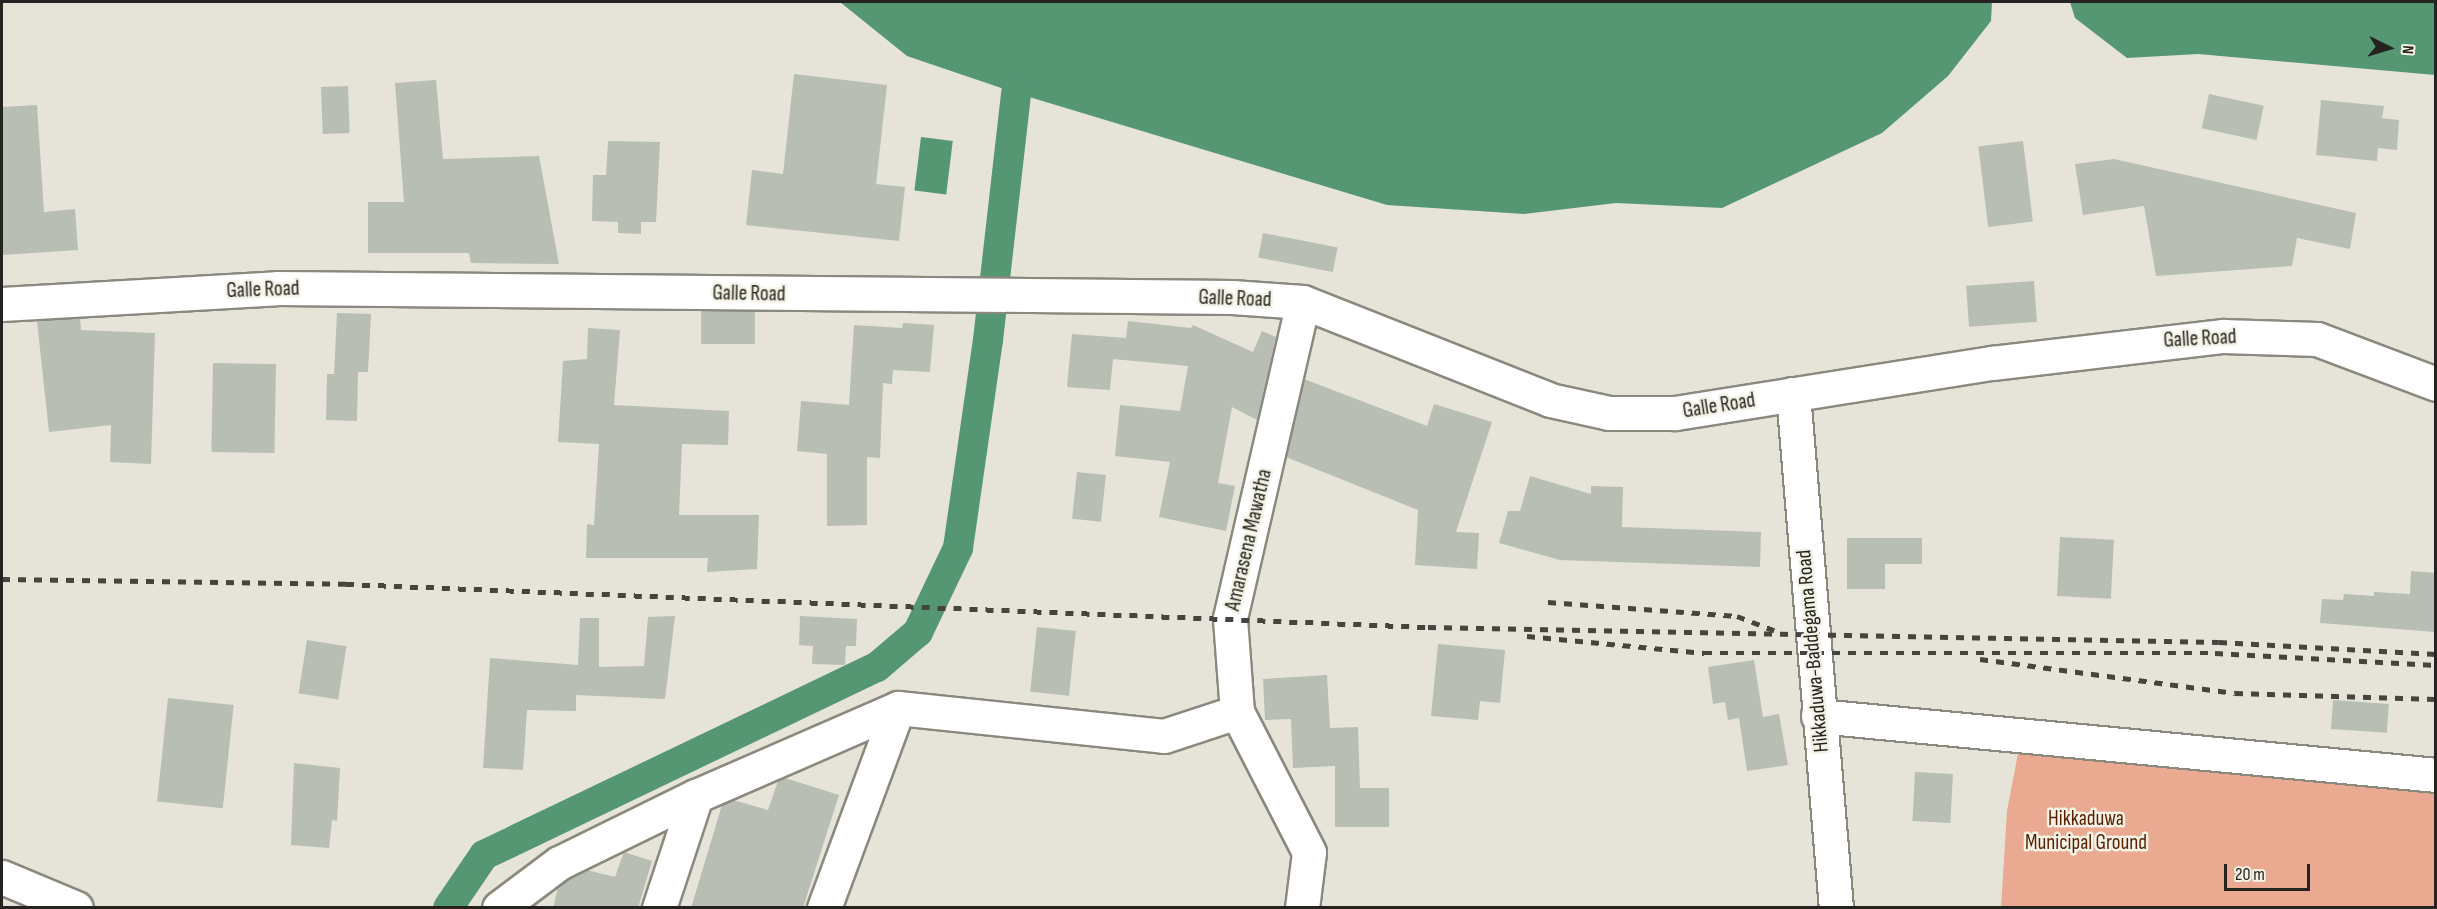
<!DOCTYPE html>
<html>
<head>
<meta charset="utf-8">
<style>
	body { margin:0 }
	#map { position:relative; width:2437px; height:909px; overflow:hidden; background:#e6e4d8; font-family:"Sofia Sans Condensed",sans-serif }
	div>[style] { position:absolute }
	.green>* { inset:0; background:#e9aa91 }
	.water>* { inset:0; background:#559673; transform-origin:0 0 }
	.canal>* { height:30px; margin:-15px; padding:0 15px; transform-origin:15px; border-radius:15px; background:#559673 }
	.building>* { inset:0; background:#b8beb3; transform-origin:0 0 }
	.roads { filter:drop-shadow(2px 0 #8b897e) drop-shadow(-2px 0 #8b897e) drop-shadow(0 2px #8b897e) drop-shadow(0 -2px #8b897e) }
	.street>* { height:33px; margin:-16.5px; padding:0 16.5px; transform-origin:16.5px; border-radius:16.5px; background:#fff }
	.primary>* { height:33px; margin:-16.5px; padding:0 16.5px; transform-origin:16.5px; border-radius:16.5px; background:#fff }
	.highway>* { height:33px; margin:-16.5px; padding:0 16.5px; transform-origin:16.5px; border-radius:16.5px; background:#fff }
	.rail>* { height:4.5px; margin-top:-2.25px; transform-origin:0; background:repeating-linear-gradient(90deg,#45443f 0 8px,transparent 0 16px) }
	span { translate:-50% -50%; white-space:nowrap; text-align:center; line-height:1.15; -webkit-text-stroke:5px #f3f2e5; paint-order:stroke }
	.street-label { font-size:21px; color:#24231f }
	.park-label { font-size:21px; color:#581e01 }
	.frame { position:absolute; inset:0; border:3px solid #24231f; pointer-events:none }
	.north { position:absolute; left:2359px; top:18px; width:60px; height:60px; -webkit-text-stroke:4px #f3f2e5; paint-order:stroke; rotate:95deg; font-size:16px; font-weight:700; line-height:24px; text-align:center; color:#24231f }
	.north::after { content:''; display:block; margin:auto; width:21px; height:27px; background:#24231f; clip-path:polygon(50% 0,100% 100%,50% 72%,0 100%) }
	.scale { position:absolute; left:2224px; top:864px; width:86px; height:27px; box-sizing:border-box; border:3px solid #24231f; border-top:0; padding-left:8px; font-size:18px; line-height:21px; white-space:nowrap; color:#24231f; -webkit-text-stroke:4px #f3f2e5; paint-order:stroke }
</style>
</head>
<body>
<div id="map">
	<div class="green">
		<i style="clip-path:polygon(2019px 748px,2435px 788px,2435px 907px,2001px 908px,2007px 811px)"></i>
	</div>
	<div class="water">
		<i style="clip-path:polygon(840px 2px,1992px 2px,1991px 21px,1948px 76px,1882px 133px,1722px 208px,1616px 203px,1524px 214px,1387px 205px,1016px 93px,907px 56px)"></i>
		<i style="clip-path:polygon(2070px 2px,2435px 2px,2435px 75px,2198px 54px,2127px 58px,2075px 18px)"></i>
		<i style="left:921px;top:137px;width:32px;height:54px;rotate:7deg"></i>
	</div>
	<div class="canal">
		<i style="left:448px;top:908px;width:64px;rotate:-55.8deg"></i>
		<i style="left:484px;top:855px;width:436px;rotate:-25.6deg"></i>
		<i style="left:877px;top:667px;width:54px;rotate:-40.5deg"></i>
		<i style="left:918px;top:632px;width:93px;rotate:-64.5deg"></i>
		<i style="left:958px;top:548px;width:210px;rotate:-81.8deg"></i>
		<i style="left:988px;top:340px;width:249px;rotate:-83.5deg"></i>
	</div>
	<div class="building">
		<i style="clip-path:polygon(794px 74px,887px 85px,876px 184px,905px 187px,899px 241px,746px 225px,752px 170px,783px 174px)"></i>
		<i style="clip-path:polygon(436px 80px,443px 159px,539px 156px,559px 264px,471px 263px,469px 253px,368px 253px,368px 202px,404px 202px,395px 83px)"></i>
		<i style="left:348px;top:86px;width:47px;height:27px;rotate:88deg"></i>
		<i style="left:2209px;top:94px;width:56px;height:35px;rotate:12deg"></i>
		<i style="clip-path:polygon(2321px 100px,2384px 106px,2382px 118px,2399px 120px,2397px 150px,2378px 148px,2377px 161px,2316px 155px)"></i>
		<i style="clip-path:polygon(37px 105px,44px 212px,75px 209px,78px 250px,2px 255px,2px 107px)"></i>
		<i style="clip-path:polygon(608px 141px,660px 142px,656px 222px,641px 222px,641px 234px,618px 233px,618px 222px,592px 221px,593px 175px,606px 175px)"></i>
		<i style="left:2023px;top:141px;width:81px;height:45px;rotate:83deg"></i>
		<i style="clip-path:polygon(2114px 159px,2356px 213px,2350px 249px,2297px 238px,2292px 266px,2156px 276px,2144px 206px,2083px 215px,2075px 164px)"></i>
		<i style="left:1263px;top:233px;width:76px;height:25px;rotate:11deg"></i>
		<i style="left:2034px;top:281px;width:41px;height:68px;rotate:86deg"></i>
		<i style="left:701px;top:311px;width:54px;height:33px"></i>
		<i style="clip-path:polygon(337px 313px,371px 314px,368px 372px,358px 372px,357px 421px,326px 420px,327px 374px,334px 374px)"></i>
		<i style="clip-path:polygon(80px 318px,81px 330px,155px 333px,151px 464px,110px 462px,111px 425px,49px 432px,37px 321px)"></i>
		<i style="clip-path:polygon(1128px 321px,1191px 328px,1193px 325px,1253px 352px,1262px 331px,1276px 337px,1257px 420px,1232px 407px,1218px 483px,1235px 486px,1226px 531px,1159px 517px,1170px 462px,1115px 456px,1120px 405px,1180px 411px,1188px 366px,1113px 359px,1110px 390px,1067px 387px,1072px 334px,1126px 338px)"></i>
		<i style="clip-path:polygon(903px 323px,934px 325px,930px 372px,893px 370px,892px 384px,883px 383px,880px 458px,867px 457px,867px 525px,827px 526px,827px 454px,797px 451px,801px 401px,849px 405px,854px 325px,902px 328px)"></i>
		<i style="clip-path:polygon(588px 328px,620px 330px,614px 405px,729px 411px,728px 445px,682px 444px,679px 515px,759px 515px,757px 569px,707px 572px,708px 558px,586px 558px,587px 524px,594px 525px,599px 444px,558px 442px,563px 361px,587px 359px)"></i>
		<i style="left:213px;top:363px;width:63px;height:89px;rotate:1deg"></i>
		<i style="clip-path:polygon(1304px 379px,1427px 426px,1434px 404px,1492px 422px,1456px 532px,1479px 533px,1477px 569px,1415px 565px,1418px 510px,1286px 457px)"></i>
		<i style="left:1077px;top:472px;width:29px;height:47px;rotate:6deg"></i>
		<i style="clip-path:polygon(1530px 476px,1591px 494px,1591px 486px,1623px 487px,1622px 527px,1761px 532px,1760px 567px,1560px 560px,1499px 543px,1508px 511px,1520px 511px)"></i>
		<i style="left:2060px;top:537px;width:54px;height:59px;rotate:3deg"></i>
		<i style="clip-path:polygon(1847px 538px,1922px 538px,1922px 564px,1885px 564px,1885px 589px,1847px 589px)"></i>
		<i style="clip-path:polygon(2411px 571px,2436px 573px,2436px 632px,2320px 623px,2322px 599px,2343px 600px,2344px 594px,2374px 596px,2374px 592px,2410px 594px)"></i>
		<i style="clip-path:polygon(675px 616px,665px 699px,576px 695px,576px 711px,527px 710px,523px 770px,483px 768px,490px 658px,578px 665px,580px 618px,599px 618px,599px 667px,644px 666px,648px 617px)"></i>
		<i style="clip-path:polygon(800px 616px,857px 619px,856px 646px,846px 646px,845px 665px,812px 664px,813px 646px,799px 645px)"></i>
		<i style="left:1037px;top:627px;width:39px;height:65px;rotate:6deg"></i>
		<i style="left:307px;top:640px;width:40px;height:54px;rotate:9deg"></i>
		<i style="clip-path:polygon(1438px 644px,1505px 650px,1500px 703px,1480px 701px,1478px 720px,1431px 716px)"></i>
		<i style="clip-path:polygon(1754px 660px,1763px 717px,1779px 714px,1788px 765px,1747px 771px,1739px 718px,1728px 720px,1725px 702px,1713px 704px,1708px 667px)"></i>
		<i style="clip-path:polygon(1327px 675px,1330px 728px,1358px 727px,1360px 788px,1389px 788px,1389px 827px,1335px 827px,1335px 766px,1293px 768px,1291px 719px,1265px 720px,1263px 679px)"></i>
		<i style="left:168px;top:698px;width:66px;height:104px;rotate:6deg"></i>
		<i style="left:2333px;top:700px;width:56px;height:29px;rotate:4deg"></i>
		<i style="clip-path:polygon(294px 763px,340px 768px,337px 821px,332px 820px,329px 848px,291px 845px)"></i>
		<i style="left:1915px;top:772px;width:38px;height:49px;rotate:3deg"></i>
		<i style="clip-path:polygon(785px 778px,839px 795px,803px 908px,691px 908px,722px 805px,733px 800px,768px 810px,778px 781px)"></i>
		<i style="clip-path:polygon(624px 852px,652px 861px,638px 908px,553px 908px,558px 887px,569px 879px,587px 870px,615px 877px)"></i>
	</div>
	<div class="roads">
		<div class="street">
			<i style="left:1818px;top:716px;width:621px;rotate:5.45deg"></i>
			<i style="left:2px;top:877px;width:80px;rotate:22.7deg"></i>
			<i style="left:499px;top:908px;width:75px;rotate:-36.9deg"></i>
			<i style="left:559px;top:863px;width:153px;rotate:-26.1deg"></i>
			<i style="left:696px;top:796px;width:220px;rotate:-23.5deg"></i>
			<i style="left:898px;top:708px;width:267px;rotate:6deg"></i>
			<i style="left:1164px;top:736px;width:77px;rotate:-18.2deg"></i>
			<i style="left:659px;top:908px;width:118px;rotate:-71.7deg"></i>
			<i style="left:824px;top:908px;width:213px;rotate:-69.7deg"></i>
			<i style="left:1302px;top:908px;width:56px;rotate:-82.9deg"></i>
			<i style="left:1309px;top:852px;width:157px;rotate:-117.2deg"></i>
			<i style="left:1237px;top:712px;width:94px;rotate:-94.3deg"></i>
			<i style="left:1230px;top:618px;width:324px;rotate:-77deg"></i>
		</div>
		<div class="primary">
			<i style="left:1793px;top:394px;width:516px;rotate:85.22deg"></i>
		</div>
		<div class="highway">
			<i style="left:2px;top:304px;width:275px;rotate:-3.3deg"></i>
			<i style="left:277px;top:288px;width:955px;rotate:0.54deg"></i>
			<i style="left:1232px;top:297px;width:71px;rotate:4deg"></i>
			<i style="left:1303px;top:302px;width:266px;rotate:21.6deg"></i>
			<i style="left:1550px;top:400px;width:60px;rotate:12.4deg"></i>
			<i style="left:1609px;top:413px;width:66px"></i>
			<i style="left:1675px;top:413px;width:321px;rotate:-9deg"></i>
			<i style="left:1992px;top:363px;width:233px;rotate:-6.7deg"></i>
			<i style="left:2223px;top:336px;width:94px;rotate:1.8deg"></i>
			<i style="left:2317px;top:339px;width:127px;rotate:20.7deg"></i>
		</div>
	</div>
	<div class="rail">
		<i style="left:2px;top:579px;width:344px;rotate:0.8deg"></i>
		<i style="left:346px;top:584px;width:1083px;rotate:2.28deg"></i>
		<i style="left:1428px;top:627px;width:791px;rotate:1.09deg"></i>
		<i style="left:2219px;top:642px;width:217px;rotate:3.2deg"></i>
		<i style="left:1548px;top:602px;width:190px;rotate:4.2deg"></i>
		<i style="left:1737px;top:616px;width:40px;rotate:21deg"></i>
		<i style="left:1527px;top:636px;width:178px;rotate:5.5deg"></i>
		<i style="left:1704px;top:653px;width:511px"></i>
		<i style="left:2215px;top:653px;width:221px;rotate:3.1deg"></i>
		<i style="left:1980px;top:659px;width:257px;rotate:7.6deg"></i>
		<i style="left:2235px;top:693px;width:201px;rotate:1.7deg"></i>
	</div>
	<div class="street-label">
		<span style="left:263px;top:290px;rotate:-2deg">Galle Road</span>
		<span style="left:749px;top:294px;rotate:1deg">Galle Road</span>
		<span style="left:1235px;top:299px;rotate:2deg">Galle Road</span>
		<span style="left:2200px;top:339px;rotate:-3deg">Galle Road</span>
		<span style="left:1719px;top:406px;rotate:-9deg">Galle Road</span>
		<span style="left:1249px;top:540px;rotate:-77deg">Amarasena Mawatha</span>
		<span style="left:1813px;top:651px;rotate:-95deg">Hikkaduwa-Baddegama Road</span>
	</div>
	<div class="park-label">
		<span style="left:2086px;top:831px">Hikkaduwa<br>Municipal Ground</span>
	</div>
	<div class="frame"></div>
	<div class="north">N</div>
	<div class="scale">20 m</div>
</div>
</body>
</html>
